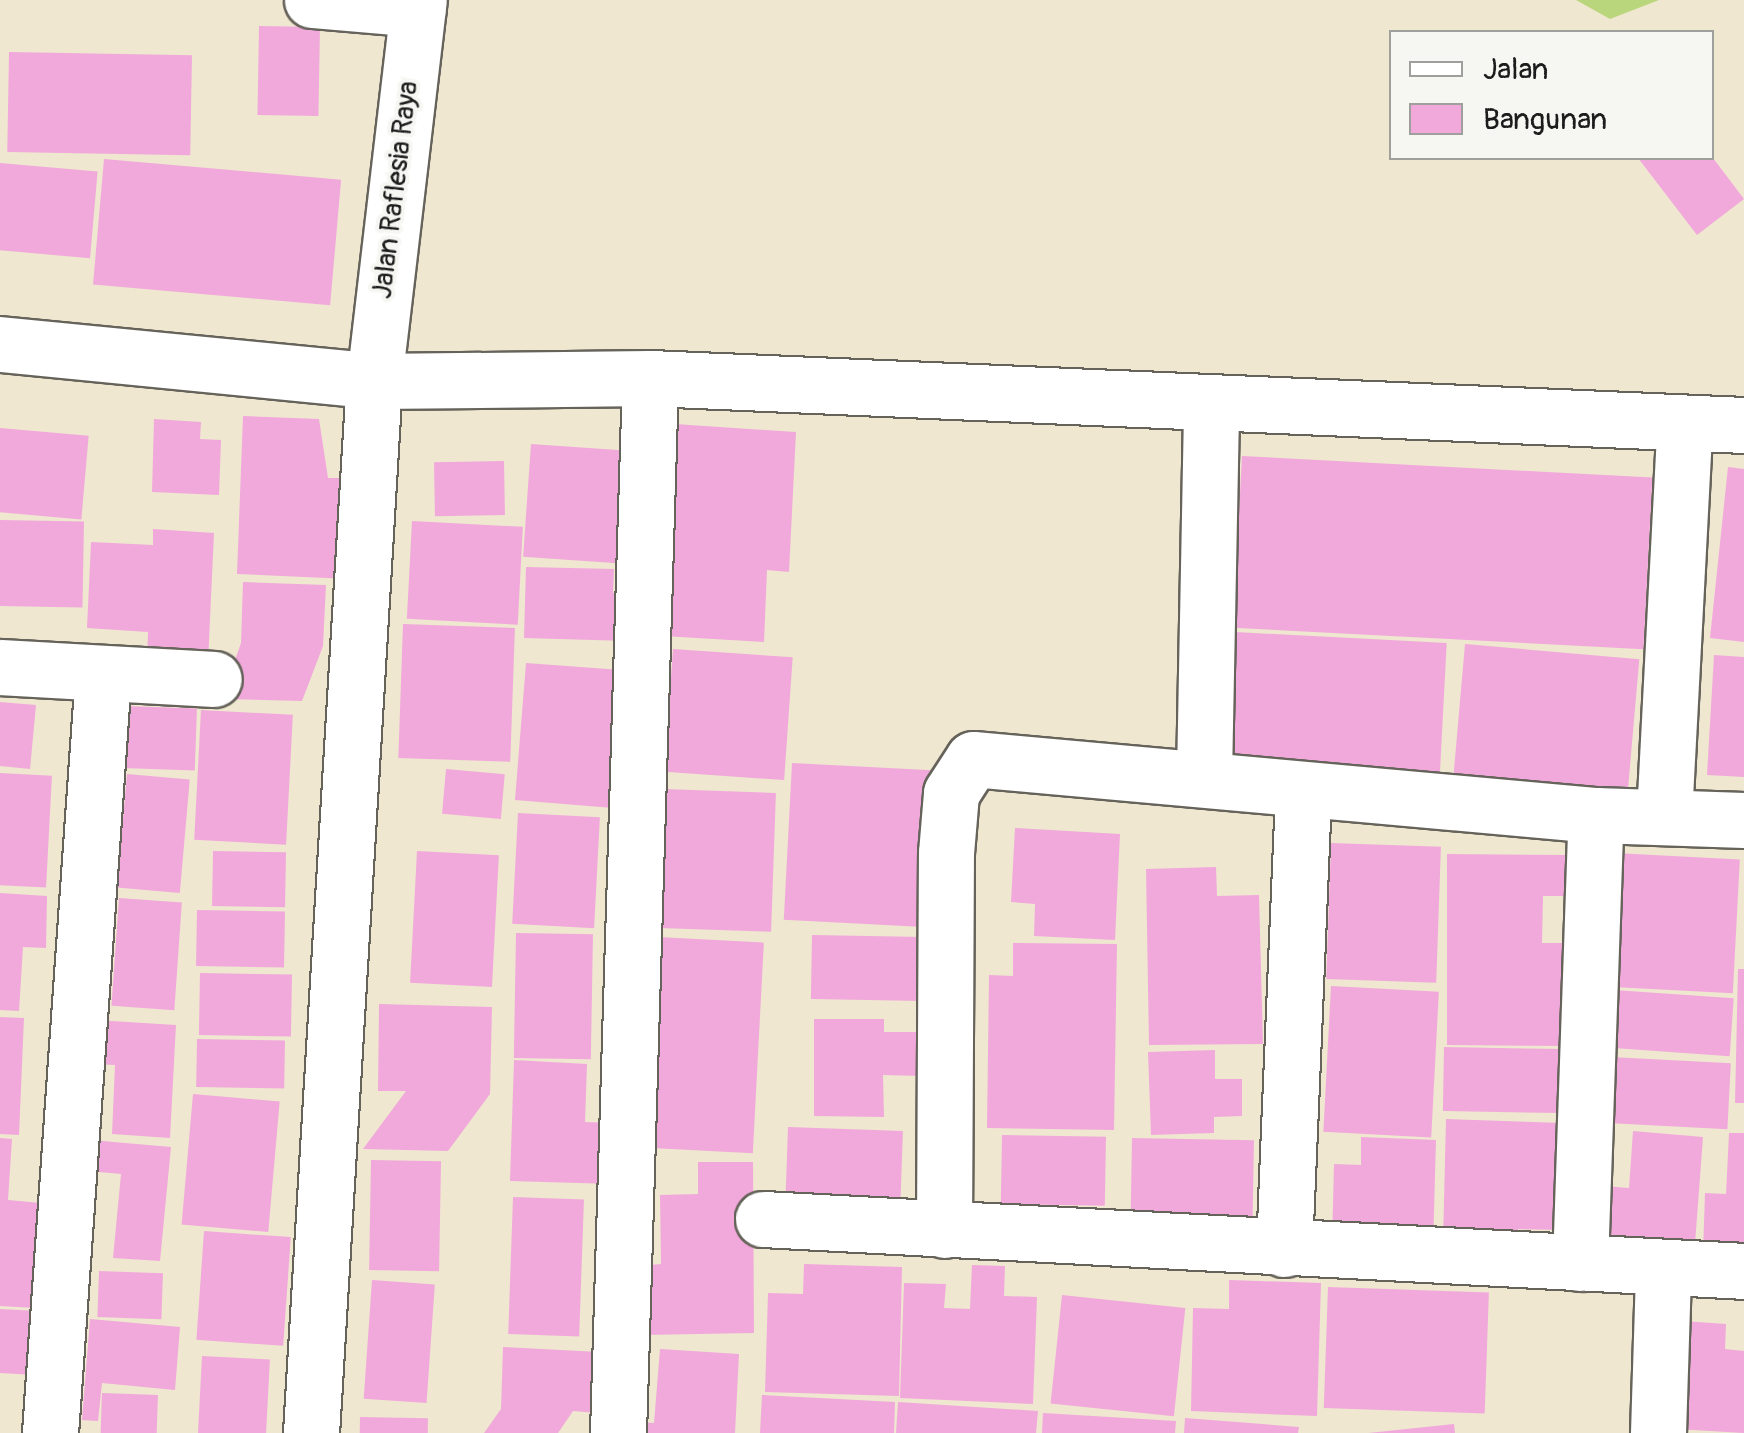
<!DOCTYPE html>
<html>
<head>
<meta charset="utf-8">
<style>
	body { margin:0 }
	#map { position:relative; width:1744px; height:1433px; overflow:hidden; background:#efe7d0; font-family:Pangolin,sans-serif }
	div>[style] { position:absolute }
	.green>* { inset:0; background:#bad67c }
	.building>* { inset:0; background:#f1a9db; transform-origin:0 0 }
	.roads { filter:drop-shadow(2px 0 #66635b) drop-shadow(-2px 0 #66635b) drop-shadow(0 2px #66635b) drop-shadow(0 -2px #66635b) }
	.minor>* { height:55px; margin:-27.5px; padding:0 27.5px; transform-origin:27.5px; border-radius:27.5px; background:#fff }
	span { translate:-50% -50%; white-space:nowrap; text-align:center; line-height:1.15; -webkit-text-stroke:8px #f6f6f2; paint-order:stroke }
	.street-label { font-size:28px; color:#1c1c1c }
	.legend { position:absolute; left:1389px; top:30px; width:325px; height:130px; box-sizing:border-box; background:#f6f6f2; border:2px solid #9f9f9c; margin:0; padding:12px 18px; list-style:none; font-size:30px; color:#1c1c1c }
	.legend li { display:flex; align-items:center; gap:20px; height:50px }
	.legend b { width:50px; border:2px solid #9f9f9c }
</style>
</head>
<body>
<div id="map">
	<div class="green">
		<i style="clip-path:polygon(1576px 0,1659px 0,1610px 19px)"></i>
	</div>
	<div class="building">
		<i style="left:259px;top:26px;width:61px;height:89px;rotate:1deg"></i>
		<i style="left:9px;top:52px;width:183px;height:100px;rotate:1deg"></i>
		<i style="clip-path:polygon(1638px 158px,1713px 158px,1744px 199px,1697px 235px)"></i>
		<i style="left:104px;top:159px;width:238px;height:126px;rotate:5deg"></i>
		<i style="left:0;top:163px;width:98px;height:87px;rotate:5deg"></i>
		<i style="clip-path:polygon(243px 416px,319px 419px,328px 478px,353px 478px,349px 579px,237px 574px)"></i>
		<i style="clip-path:polygon(154px 419px,201px 422px,200px 439px,221px 440px,219px 495px,152px 492px)"></i>
		<i style="clip-path:polygon(675px 424px,796px 432px,789px 572px,767px 570px,764px 642px,663px 636px)"></i>
		<i style="left:0;top:428px;width:89px;height:84px;rotate:5deg"></i>
		<i style="left:531px;top:444px;width:105px;height:113px;rotate:4deg"></i>
		<i style="left:1242px;top:456px;width:411px;height:172px;rotate:3deg"></i>
		<i style="left:504px;top:461px;width:54px;height:70px;rotate:89deg"></i>
		<i style="clip-path:polygon(1728px 467px,1744px 469px,1744px 642px,1710px 638px)"></i>
		<i style="left:0;top:520px;width:84px;height:86px;rotate:1deg"></i>
		<i style="left:412px;top:521px;width:111px;height:98px;rotate:3deg"></i>
		<i style="clip-path:polygon(153px 529px,214px 533px,208px 662px,147px 658px,148px 632px,87px 628px,91px 542px,153px 545px)"></i>
		<i style="clip-path:polygon(526px 567px,614px 569px,613px 593px,629px 594px,628px 641px,524px 638px)"></i>
		<i style="clip-path:polygon(243px 582px,326px 585px,323px 646px,302px 701px,221px 699px,241px 643px)"></i>
		<i style="left:403px;top:624px;width:112px;height:134px;rotate:2deg"></i>
		<i style="left:1235px;top:632px;width:212px;height:135px;rotate:3deg"></i>
		<i style="left:1465px;top:644px;width:175px;height:132px;rotate:5deg"></i>
		<i style="left:673px;top:649px;width:120px;height:123px;rotate:4deg"></i>
		<i style="clip-path:polygon(1714px 655px,1744px 657px,1744px 777px,1707px 775px)"></i>
		<i style="clip-path:polygon(526px 663px,621px 670px,625px 809px,515px 800px)"></i>
		<i style="clip-path:polygon(0 702px,36px 705px,30px 769px,0 766px)"></i>
		<i style="left:124px;top:706px;width:73px;height:62px;rotate:2deg"></i>
		<i style="left:201px;top:710px;width:92px;height:130px;rotate:3deg"></i>
		<i style="left:792px;top:763px;width:145px;height:157px;rotate:3deg"></i>
		<i style="left:446px;top:769px;width:59px;height:45px;rotate:5deg"></i>
		<i style="left:0;top:773px;width:52px;height:112px;rotate:3deg"></i>
		<i style="left:127px;top:774px;width:63px;height:114px;rotate:5deg"></i>
		<i style="left:664px;top:789px;width:112px;height:139px;rotate:2deg"></i>
		<i style="left:518px;top:813px;width:82px;height:111px;rotate:3deg"></i>
		<i style="clip-path:polygon(1015px 828px,1120px 834px,1115px 940px,1034px 936px,1035px 904px,1011px 902px)"></i>
		<i style="left:1331px;top:843px;width:110px;height:136px;rotate:2deg"></i>
		<i style="left:213px;top:851px;width:73px;height:55px;rotate:1deg"></i>
		<i style="left:417px;top:851px;width:82px;height:132px;rotate:3deg"></i>
		<i style="left:1615px;top:853px;width:125px;height:134px;rotate:3deg"></i>
		<i style="clip-path:polygon(1447px 854px,1569px 855px,1569px 896px,1543px 896px,1542px 943px,1568px 943px,1568px 1046px,1447px 1045px)"></i>
		<i style="clip-path:polygon(1216px 867px,1217px 896px,1259px 895px,1263px 1044px,1149px 1045px,1146px 869px)"></i>
		<i style="clip-path:polygon(0 893px,47px 896px,46px 948px,23px 947px,19px 1011px,0 1010px)"></i>
		<i style="left:119px;top:898px;width:63px;height:108px;rotate:4deg"></i>
		<i style="left:197px;top:910px;width:88px;height:56px;rotate:1deg"></i>
		<i style="left:516px;top:933px;width:77px;height:125px;rotate:1deg"></i>
		<i style="left:812px;top:935px;width:112px;height:64px;rotate:1deg"></i>
		<i style="left:658px;top:937px;width:106px;height:211px;rotate:3deg"></i>
		<i style="clip-path:polygon(1013px 943px,1117px 944px,1114px 1130px,987px 1128px,989px 975px,1013px 976px)"></i>
		<i style="clip-path:polygon(1738px 969px,1744px 969px,1744px 1103px,1735px 1103px)"></i>
		<i style="left:200px;top:973px;width:92px;height:62px;rotate:1deg"></i>
		<i style="left:1331px;top:986px;width:108px;height:146px;rotate:3deg"></i>
		<i style="left:1614px;top:990px;width:120px;height:58px;rotate:4deg"></i>
		<i style="clip-path:polygon(379px 1004px,492px 1007px,490px 1094px,448px 1151px,363px 1149px,406px 1091px,378px 1091px)"></i>
		<i style="clip-path:polygon(0 1017px,24px 1018px,19px 1135px,0 1134px)"></i>
		<i style="clip-path:polygon(814px 1019px,884px 1019px,884px 1032px,923px 1032px,923px 1076px,883px 1075px,884px 1117px,814px 1116px)"></i>
		<i style="clip-path:polygon(95px 1020px,176px 1025px,170px 1138px,112px 1134px,115px 1065px,93px 1064px)"></i>
		<i style="left:197px;top:1039px;width:88px;height:48px;rotate:1deg"></i>
		<i style="left:1444px;top:1047px;width:120px;height:64px;rotate:1deg"></i>
		<i style="clip-path:polygon(1215px 1050px,1215px 1079px,1242px 1079px,1242px 1116px,1214px 1117px,1214px 1133px,1151px 1135px,1148px 1052px)"></i>
		<i style="left:1611px;top:1057px;width:120px;height:66px;rotate:3deg"></i>
		<i style="clip-path:polygon(514px 1060px,587px 1064px,585px 1122px,614px 1123px,612px 1184px,510px 1181px)"></i>
		<i style="left:193px;top:1094px;width:87px;height:131px;rotate:5deg"></i>
		<i style="clip-path:polygon(1446px 1119px,1564px 1123px,1561px 1230px,1518px 1229px,1517px 1244px,1443px 1242px)"></i>
		<i style="left:788px;top:1127px;width:115px;height:70px;rotate:2deg"></i>
		<i style="clip-path:polygon(1633px 1131px,1703px 1137px,1694px 1257px,1597px 1249px,1603px 1186px,1629px 1188px)"></i>
		<i style="clip-path:polygon(1729px 1133px,1744px 1133px,1744px 1255px,1703px 1253px,1705px 1193px,1726px 1194px)"></i>
		<i style="left:1002px;top:1135px;width:104px;height:69px;rotate:1deg"></i>
		<i style="clip-path:polygon(1361px 1137px,1436px 1140px,1433px 1247px,1332px 1244px,1334px 1164px,1361px 1165px)"></i>
		<i style="clip-path:polygon(0 1138px,12px 1139px,8px 1200px,41px 1203px,35px 1308px,0 1306px)"></i>
		<i style="left:1132px;top:1138px;width:122px;height:91px;rotate:1deg"></i>
		<i style="clip-path:polygon(91px 1140px,171px 1147px,160px 1261px,113px 1258px,121px 1174px,88px 1171px)"></i>
		<i style="left:371px;top:1160px;width:70px;height:110px;rotate:1deg"></i>
		<i style="clip-path:polygon(698px 1162px,753px 1162px,754px 1333px,642px 1335px,641px 1266px,661px 1264px,660px 1195px,698px 1194px)"></i>
		<i style="left:513px;top:1197px;width:71px;height:137px;rotate:2deg"></i>
		<i style="left:204px;top:1231px;width:87px;height:109px;rotate:4deg"></i>
		<i style="clip-path:polygon(804px 1264px,902px 1267px,899px 1396px,765px 1392px,768px 1293px,803px 1294px)"></i>
		<i style="clip-path:polygon(972px 1265px,1005px 1266px,1004px 1296px,1037px 1297px,1033px 1404px,900px 1398px,904px 1283px,946px 1284px,944px 1308px,970px 1309px)"></i>
		<i style="left:99px;top:1271px;width:64px;height:46px;rotate:2deg"></i>
		<i style="left:372px;top:1280px;width:63px;height:119px;rotate:4deg"></i>
		<i style="clip-path:polygon(1229px 1280px,1321px 1283px,1317px 1416px,1191px 1411px,1193px 1308px,1229px 1309px)"></i>
		<i style="left:1328px;top:1287px;width:161px;height:121px;rotate:2deg"></i>
		<i style="left:1062px;top:1295px;width:124px;height:109px;rotate:6deg"></i>
		<i style="left:0;top:1309px;width:34px;height:64px;rotate:3deg"></i>
		<i style="clip-path:polygon(90px 1319px,180px 1327px,175px 1390px,102px 1383px,98px 1421px,82px 1420px)"></i>
		<i style="clip-path:polygon(1683px 1321px,1726px 1324px,1725px 1349px,1744px 1351px,1744px 1433px,1676px 1429px)"></i>
		<i style="clip-path:polygon(503px 1347px,600px 1352px,598px 1413px,573px 1411px,558px 1433px,484px 1433px,501px 1409px)"></i>
		<i style="clip-path:polygon(660px 1349px,739px 1354px,735px 1433px,637px 1433px,638px 1422px,654px 1423px)"></i>
		<i style="left:202px;top:1356px;width:68px;height:77px;rotate:3deg"></i>
		<i style="left:102px;top:1393px;width:56px;height:40px;rotate:2deg"></i>
		<i style="clip-path:polygon(762px 1395px,895px 1402px,894px 1433px,760px 1433px)"></i>
		<i style="clip-path:polygon(898px 1402px,1038px 1411px,1036px 1433px,896px 1433px)"></i>
		<i style="clip-path:polygon(1043px 1413px,1176px 1421px,1175px 1433px,1042px 1433px)"></i>
		<i style="left:360px;top:1417px;width:68px;height:16px;rotate:1deg"></i>
		<i style="clip-path:polygon(1185px 1418px,1299px 1427px,1298px 1433px,1184px 1433px)"></i>
		<i style="left:1454px;top:1424px;width:9px;height:152px;rotate:84deg"></i>
	</div>
	<div class="roads">
		<div class="minor">
			<i style="left:312px;top:0;width:106px;rotate:4.9deg"></i>
			<i style="left:0;top:344px;width:376px;rotate:5.6deg"></i>
			<i style="left:374px;top:381px;width:276px;rotate:-0.6deg"></i>
			<i style="left:650px;top:378px;width:1095px;rotate:2.46deg"></i>
			<i style="left:0;top:667px;width:214px;rotate:3.2deg"></i>
			<i style="left:1204px;top:776px;width:368px;rotate:-88.9deg"></i>
			<i style="left:1664px;top:816px;width:388px;rotate:-87deg"></i>
			<i style="left:763px;top:1219px;width:982px;rotate:3.03deg"></i>
			<i style="left:944px;top:1230px;width:377px;rotate:-89.7deg"></i>
			<i style="left:946px;top:853px;width:60px;rotate:-85.2deg"></i>
			<i style="left:951px;top:793px;width:40px;rotate:-57.1deg"></i>
			<i style="left:973px;top:759px;width:626px;rotate:5.14deg"></i>
			<i style="left:1596px;top:815px;width:148px;rotate:1.9deg"></i>
			<i style="left:1284px;top:1249px;width:459px;rotate:-87.6deg"></i>
			<i style="left:1580px;top:1263px;width:448px;rotate:-88deg"></i>
			<i style="left:50px;top:1433px;width:760px;rotate:-86deg"></i>
			<i style="left:311px;top:1433px;width:1054px;rotate:-86.57deg"></i>
			<i style="left:374px;top:381px;width:384px;rotate:-83.3deg"></i>
			<i style="left:618px;top:1433px;width:1055px;rotate:-88.26deg"></i>
			<i style="left:1658px;top:1433px;width:163px;rotate:-88.2deg"></i>
		</div>
	</div>
	<div class="street-label">
		<span style="left:396px;top:190px;rotate:-83deg">Jalan Raflesia Raya</span>
	</div>
	<ul class="legend">
	<li><b style="height:12px;background:#fff"></b>Jalan</li>
	<li><b style="height:28px;background:#f1a9db"></b>Bangunan</li>
	</ul>
</div>
</body>
</html>
